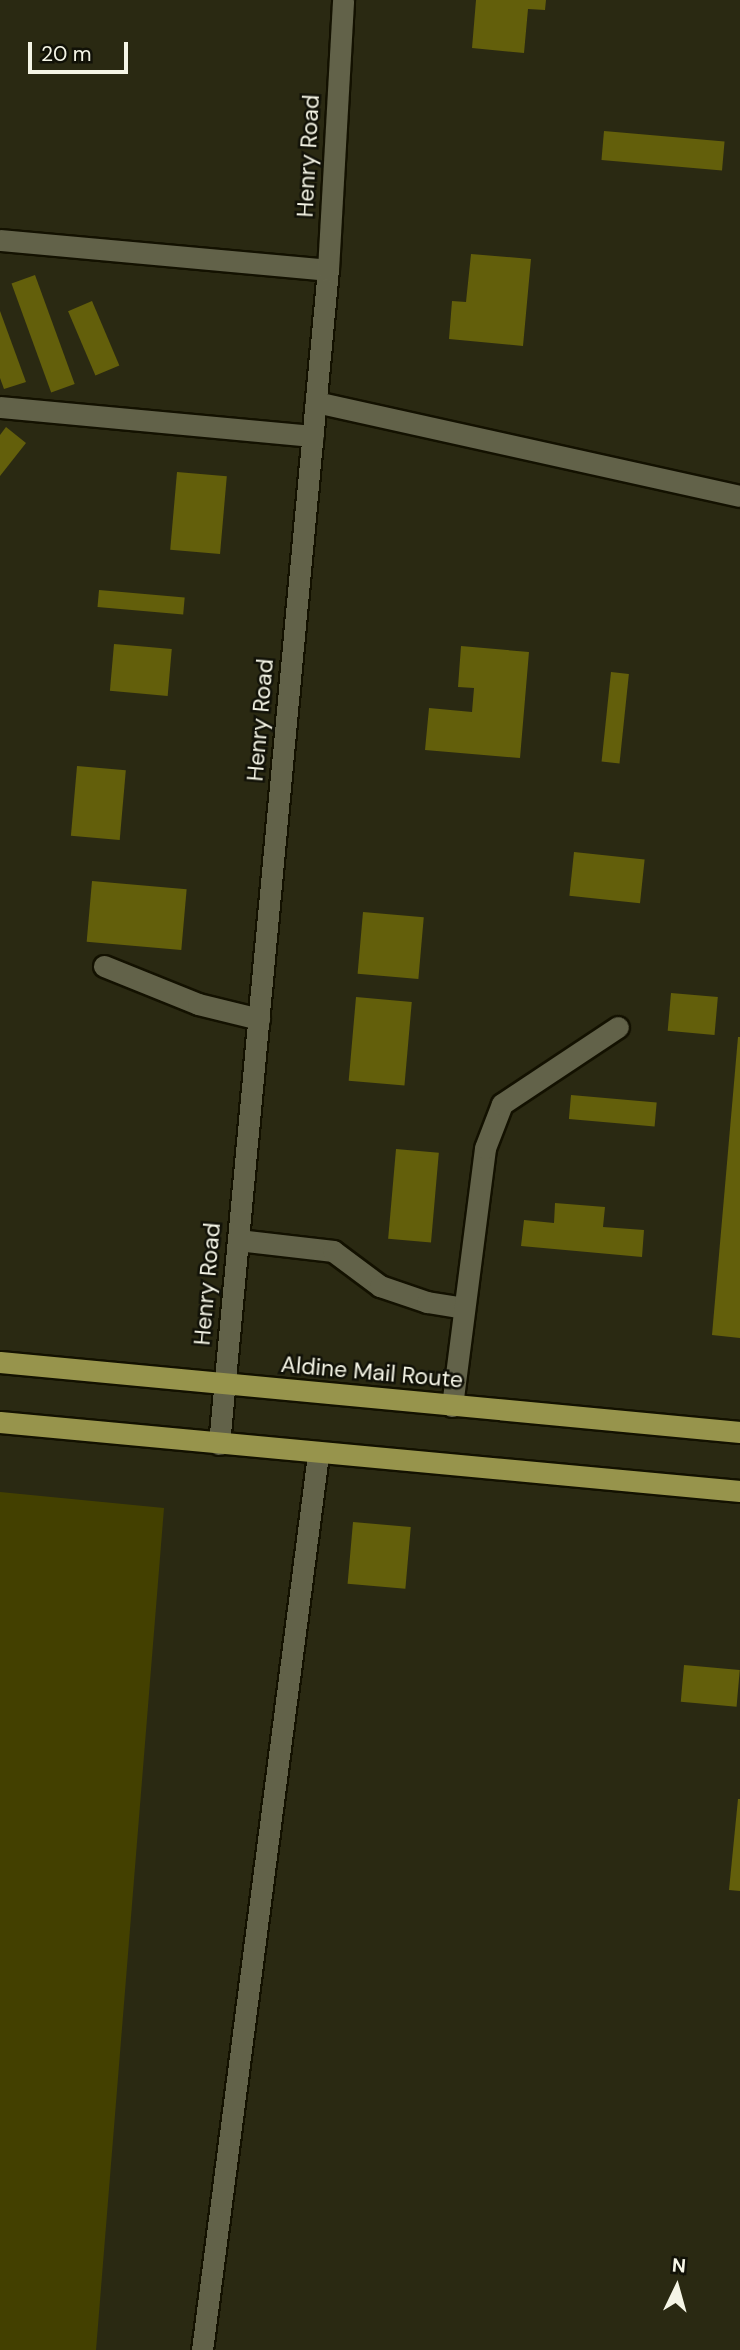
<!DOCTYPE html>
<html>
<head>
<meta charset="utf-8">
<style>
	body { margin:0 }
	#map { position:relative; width:740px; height:2350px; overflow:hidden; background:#2a2912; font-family:"DM Sans",sans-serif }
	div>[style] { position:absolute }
	.green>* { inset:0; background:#434000 }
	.building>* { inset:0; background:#635f0b; transform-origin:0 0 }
	.roads { filter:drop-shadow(2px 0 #131100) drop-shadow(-2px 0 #131100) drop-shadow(0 2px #131100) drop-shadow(0 -2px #131100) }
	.minor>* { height:21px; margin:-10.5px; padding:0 10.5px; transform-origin:10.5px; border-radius:10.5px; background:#626249 }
	.major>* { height:21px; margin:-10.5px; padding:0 10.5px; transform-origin:10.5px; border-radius:10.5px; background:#97944c }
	span { translate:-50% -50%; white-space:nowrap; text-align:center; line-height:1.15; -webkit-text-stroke:5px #111107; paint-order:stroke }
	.street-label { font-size:23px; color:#f5f5e6 }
	.north { position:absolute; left:642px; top:2252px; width:70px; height:70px; -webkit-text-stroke:5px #111107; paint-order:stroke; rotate:5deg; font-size:19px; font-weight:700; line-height:28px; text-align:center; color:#f5f5e6 }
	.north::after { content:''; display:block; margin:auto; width:24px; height:32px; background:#f5f5e6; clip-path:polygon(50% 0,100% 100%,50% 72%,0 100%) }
	.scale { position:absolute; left:28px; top:42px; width:100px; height:32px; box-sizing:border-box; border:4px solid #f5f5e6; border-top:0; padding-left:9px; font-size:21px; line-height:24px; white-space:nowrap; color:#f5f5e6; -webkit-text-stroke:5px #111107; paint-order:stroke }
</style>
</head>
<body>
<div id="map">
	<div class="green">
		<i style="clip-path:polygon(0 1492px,164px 1508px,96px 2350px,0 2350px)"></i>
	</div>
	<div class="building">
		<i style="clip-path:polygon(476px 0,546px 0,545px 10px,528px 9px,524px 53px,472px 48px)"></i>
		<i style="left:604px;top:131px;width:121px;height:29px;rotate:5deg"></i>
		<i style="clip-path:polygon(471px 254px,531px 259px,523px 346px,449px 339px,452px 301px,466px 302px)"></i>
		<i style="left:35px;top:275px;width:116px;height:25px;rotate:70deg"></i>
		<i style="left:92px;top:301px;width:70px;height:26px;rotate:67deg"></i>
		<i style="clip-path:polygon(0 311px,26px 382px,4px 389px,0 378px)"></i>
		<i style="clip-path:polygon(6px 427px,26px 443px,0 476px,0 435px)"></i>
		<i style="left:177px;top:472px;width:50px;height:78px;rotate:5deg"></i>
		<i style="left:99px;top:590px;width:86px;height:17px;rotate:5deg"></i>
		<i style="left:114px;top:644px;width:58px;height:47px;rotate:5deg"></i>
		<i style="clip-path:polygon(461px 646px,529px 652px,520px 758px,425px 750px,429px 708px,472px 712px,474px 688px,458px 687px)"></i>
		<i style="left:611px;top:672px;width:18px;height:90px;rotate:6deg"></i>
		<i style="left:77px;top:766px;width:49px;height:70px;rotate:5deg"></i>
		<i style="left:574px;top:852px;width:71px;height:44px;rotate:6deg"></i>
		<i style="left:92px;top:881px;width:95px;height:61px;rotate:5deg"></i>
		<i style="left:363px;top:912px;width:61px;height:62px;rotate:5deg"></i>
		<i style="left:671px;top:993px;width:47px;height:38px;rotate:5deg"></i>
		<i style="left:356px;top:997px;width:56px;height:84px;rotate:5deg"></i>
		<i style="clip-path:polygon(738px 1037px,740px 1037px,740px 1338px,712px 1335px)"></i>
		<i style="left:571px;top:1095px;width:86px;height:24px;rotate:5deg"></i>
		<i style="left:396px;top:1149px;width:43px;height:90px;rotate:5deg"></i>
		<i style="clip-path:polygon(555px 1203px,605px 1207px,603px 1227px,644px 1230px,642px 1257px,521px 1246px,524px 1220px,554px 1223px)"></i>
		<i style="left:353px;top:1522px;width:58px;height:62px;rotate:5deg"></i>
		<i style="left:684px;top:1665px;width:56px;height:37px;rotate:5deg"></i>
		<i style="clip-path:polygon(738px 1799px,740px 1799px,740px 1891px,729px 1890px)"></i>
	</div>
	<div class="roads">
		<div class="minor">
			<i style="left:0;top:240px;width:329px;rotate:5.2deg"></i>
			<i style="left:316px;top:402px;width:434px;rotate:12.5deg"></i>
			<i style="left:0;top:407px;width:314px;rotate:5.3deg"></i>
			<i style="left:104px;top:966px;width:101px;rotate:22deg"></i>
			<i style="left:198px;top:1004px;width:63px;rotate:13.8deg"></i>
			<i style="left:238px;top:1240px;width:96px;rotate:6.6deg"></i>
			<i style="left:333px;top:1251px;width:59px;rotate:36.7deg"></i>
			<i style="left:380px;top:1286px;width:50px;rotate:18.8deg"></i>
			<i style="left:427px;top:1302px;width:37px;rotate:9deg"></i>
			<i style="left:452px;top:1406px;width:260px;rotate:-82.7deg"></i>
			<i style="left:485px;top:1148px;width:47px;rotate:-68.9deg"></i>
			<i style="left:502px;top:1104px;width:139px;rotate:-33.6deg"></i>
			<i style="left:219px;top:1444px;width:1179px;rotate:-84.7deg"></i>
			<i style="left:328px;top:270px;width:270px;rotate:-86.8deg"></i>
			<i style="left:202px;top:2350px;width:903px;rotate:-82.62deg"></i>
		</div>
		<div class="major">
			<i style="left:0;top:1362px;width:743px;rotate:5.4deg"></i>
			<i style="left:0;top:1422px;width:743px;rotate:5.33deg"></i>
		</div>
	</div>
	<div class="street-label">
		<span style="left:308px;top:156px;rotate:-87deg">Henry Road</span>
		<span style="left:260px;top:720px;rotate:-85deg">Henry Road</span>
		<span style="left:207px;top:1284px;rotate:-85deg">Henry Road</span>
		<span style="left:372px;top:1372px;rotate:5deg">Aldine Mail Route</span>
	</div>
	<div class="north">N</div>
	<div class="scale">20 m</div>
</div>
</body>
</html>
